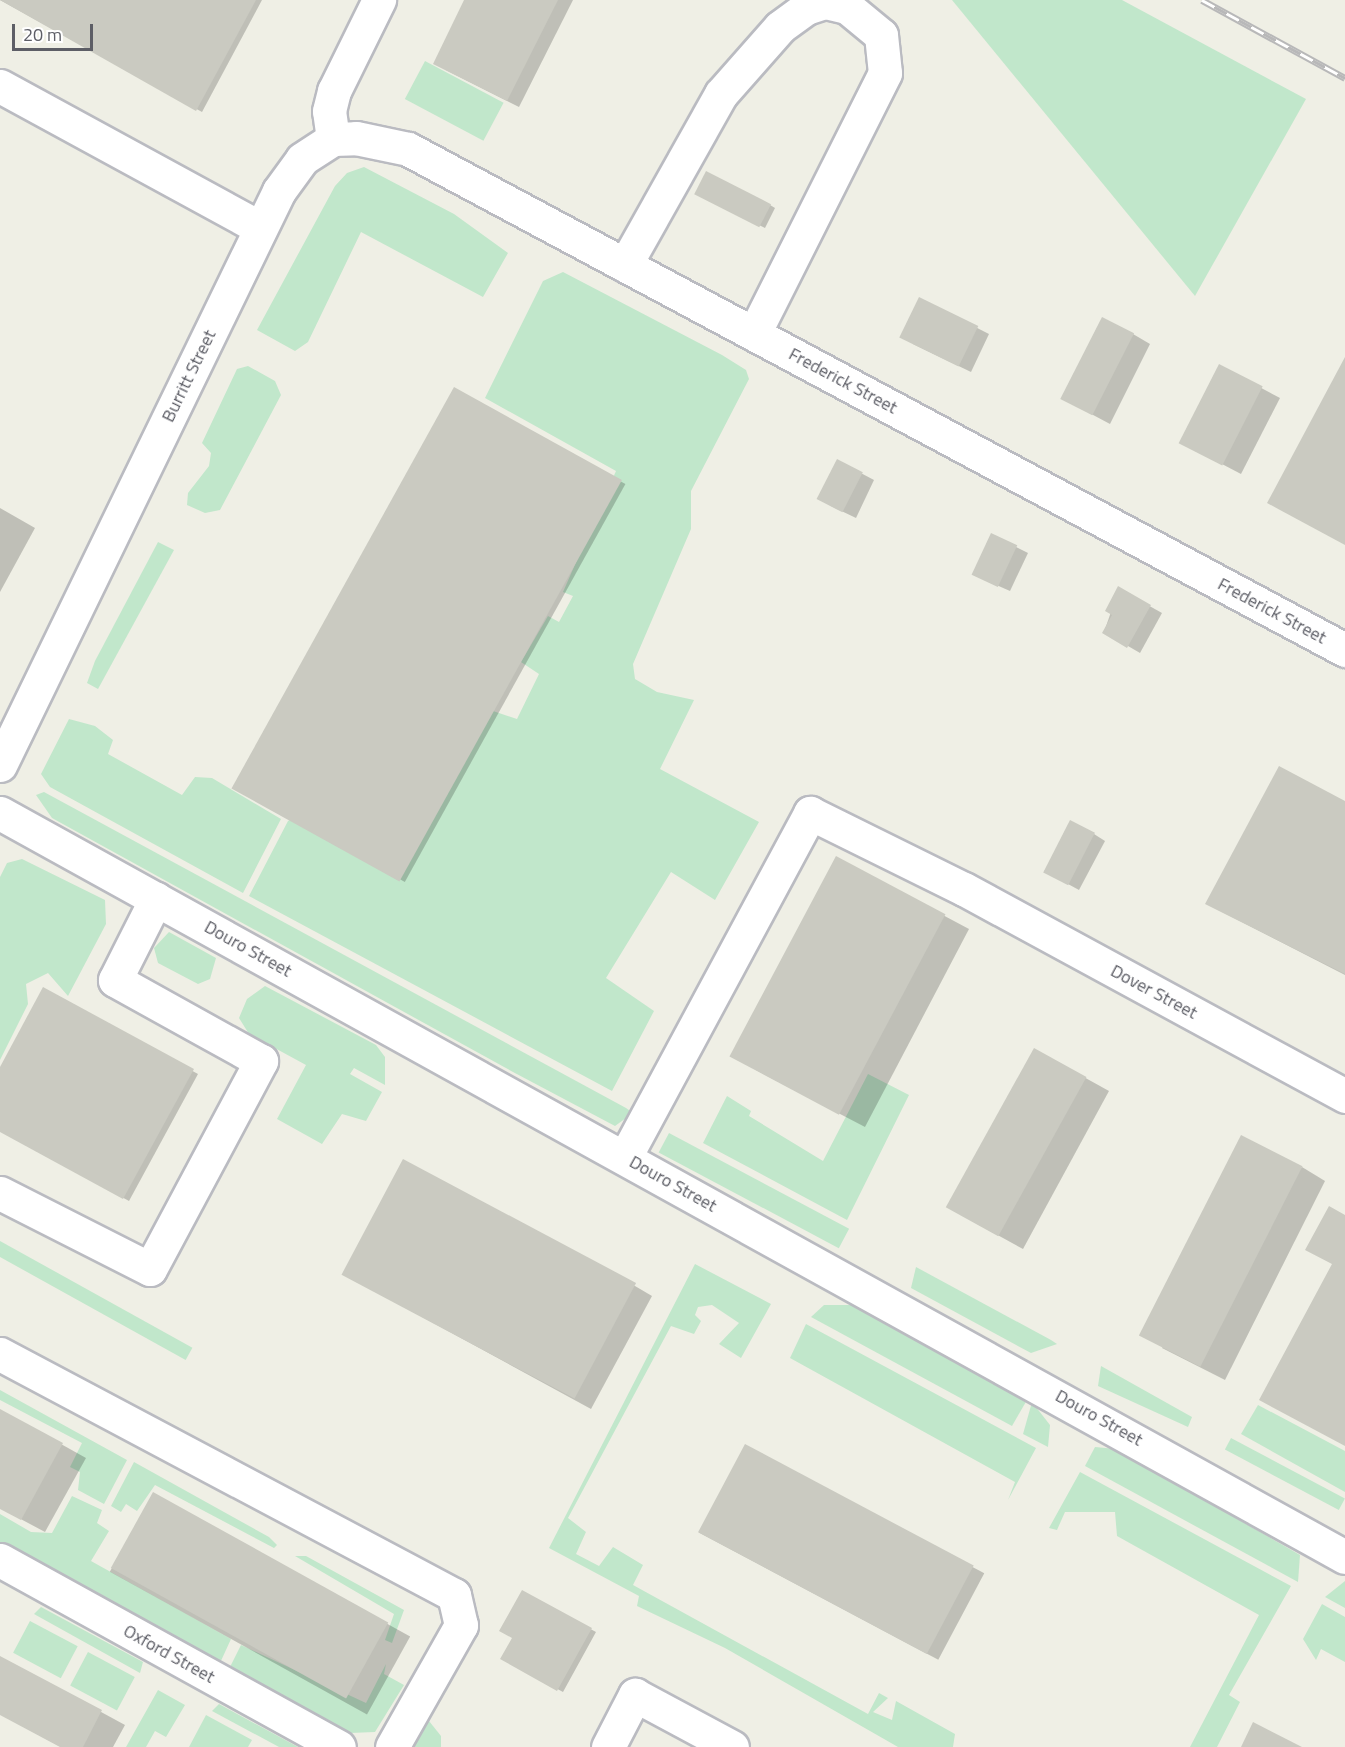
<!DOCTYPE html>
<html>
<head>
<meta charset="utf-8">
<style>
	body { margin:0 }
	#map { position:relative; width:1345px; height:1747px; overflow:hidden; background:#efefe5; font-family:"Titillium Web",sans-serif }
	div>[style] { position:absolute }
	.green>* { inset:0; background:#c1e7cb; transform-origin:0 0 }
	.shadow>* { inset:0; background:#0003; transform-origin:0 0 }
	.building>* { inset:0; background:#cacac1; transform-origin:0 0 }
	.roads { filter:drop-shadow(2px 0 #babbc1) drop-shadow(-2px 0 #babbc1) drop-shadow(0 2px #babbc1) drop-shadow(0 -2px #babbc1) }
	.minor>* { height:33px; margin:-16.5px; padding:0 16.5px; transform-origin:16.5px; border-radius:16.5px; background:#fff }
	.rail>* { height:7px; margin-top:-3.5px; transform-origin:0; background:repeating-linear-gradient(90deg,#fff 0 14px,#b8b8b9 0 28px); box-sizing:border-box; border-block:2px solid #b8b8b9 }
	span { translate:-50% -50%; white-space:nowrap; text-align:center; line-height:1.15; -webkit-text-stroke:6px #fff; paint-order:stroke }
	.street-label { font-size:18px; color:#5d5e66 }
	.scale { position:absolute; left:12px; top:24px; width:81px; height:27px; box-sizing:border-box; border:3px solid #5d5e66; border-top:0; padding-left:8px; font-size:18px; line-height:21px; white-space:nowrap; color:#5d5e66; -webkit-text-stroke:4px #fff; paint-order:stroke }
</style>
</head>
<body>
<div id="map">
	<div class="green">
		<i style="clip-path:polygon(952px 0,1122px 0,1306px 99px,1195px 296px)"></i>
		<i style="left:425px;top:61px;width:89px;height:43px;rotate:28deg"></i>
		<i style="clip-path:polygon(364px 167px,454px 214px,508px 253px,483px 297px,361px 232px,308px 342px,295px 351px,257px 330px,335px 186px,347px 173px)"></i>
		<i style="clip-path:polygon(563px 272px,722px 355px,746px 370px,749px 379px,691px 491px,691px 529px,633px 664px,635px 679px,657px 692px,694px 700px,660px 769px,759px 822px,715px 900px,671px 872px,606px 978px,654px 1011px,612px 1091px,249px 896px,288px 821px,493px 711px,517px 719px,539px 674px,521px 662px,548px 616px,559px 622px,573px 596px,563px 592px,616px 471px,485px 398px,543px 281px)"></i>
		<i style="clip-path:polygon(248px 366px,275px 381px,281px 395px,220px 510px,205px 513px,187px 505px,188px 493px,209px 466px,211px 453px,202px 443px,237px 369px)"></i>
		<i style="clip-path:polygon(158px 542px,174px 550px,98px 689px,87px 683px,95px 661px)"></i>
		<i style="clip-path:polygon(69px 719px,95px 726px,113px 740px,108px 754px,182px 795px,195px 777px,212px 778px,281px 819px,243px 893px,50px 787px,41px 774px)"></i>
		<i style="clip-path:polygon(44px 792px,626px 1108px,633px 1113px,615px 1126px,513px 1072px,52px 818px,36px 795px)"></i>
		<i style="clip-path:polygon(22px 859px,105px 900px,106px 924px,68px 996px,48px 973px,26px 984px,28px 1004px,0 1060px,0 877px,7px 863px)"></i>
		<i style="clip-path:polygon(169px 932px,216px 958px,210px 979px,198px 984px,158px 963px,154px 948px)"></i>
		<i style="clip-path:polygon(265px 986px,376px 1045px,385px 1057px,385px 1085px,354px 1068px,350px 1074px,382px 1092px,366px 1121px,342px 1114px,322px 1144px,277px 1119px,306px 1065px,249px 1034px,239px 1018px,247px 999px)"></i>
		<i style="clip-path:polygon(868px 1074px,909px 1095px,847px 1220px,703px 1143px,727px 1096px,751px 1111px,749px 1116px,823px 1161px)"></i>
		<i style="left:669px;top:1133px;width:204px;height:22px;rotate:28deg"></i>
		<i style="left:0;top:1241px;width:220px;height:14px;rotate:29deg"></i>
		<i style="clip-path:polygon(695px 1264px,771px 1304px,741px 1358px,719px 1344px,739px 1323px,712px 1305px,698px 1307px,695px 1315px,701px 1321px,694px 1334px,671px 1326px,568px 1518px,586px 1532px,576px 1554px,599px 1566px,613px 1547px,643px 1565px,633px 1585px,868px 1714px,879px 1693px,888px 1698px,873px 1712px,892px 1720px,896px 1701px,955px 1734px,953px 1747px,898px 1747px,725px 1648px,637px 1606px,639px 1596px,549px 1548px)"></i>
		<i style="clip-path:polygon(916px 1267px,1051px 1340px,1057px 1344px,1031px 1353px,911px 1288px)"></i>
		<i style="clip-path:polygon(824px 1305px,852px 1305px,1027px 1400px,1012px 1426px,811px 1317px)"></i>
		<i style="clip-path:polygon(806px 1324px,1036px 1448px,1008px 1500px,1015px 1482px,790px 1358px)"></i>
		<i style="clip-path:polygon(1101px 1366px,1192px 1417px,1188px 1427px,1098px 1386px)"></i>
		<i style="clip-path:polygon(0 1390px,127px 1460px,104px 1504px,78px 1490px,80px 1472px,70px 1467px,82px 1443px,0 1400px)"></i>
		<i style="clip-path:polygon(1032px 1402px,1050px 1425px,1048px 1447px,1023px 1434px)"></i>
		<i style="clip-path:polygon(1258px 1405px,1345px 1451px,1345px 1492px,1241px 1434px)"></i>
		<i style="left:1231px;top:1438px;width:129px;height:13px;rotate:28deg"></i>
		<i style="clip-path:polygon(1095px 1447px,1116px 1449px,1300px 1555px,1298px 1582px,1085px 1466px)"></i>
		<i style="clip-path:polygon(134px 1462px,269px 1537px,277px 1545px,274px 1548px,155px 1485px,137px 1511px,126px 1504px,121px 1512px,111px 1506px)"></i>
		<i style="clip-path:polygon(1080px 1472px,1291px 1586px,1229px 1695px,1240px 1702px,1217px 1747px,1190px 1747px,1259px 1615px,1117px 1536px,1115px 1512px,1065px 1512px,1057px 1530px,1049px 1528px)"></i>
		<i style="clip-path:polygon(72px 1496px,102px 1510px,97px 1523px,109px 1531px,91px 1561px,231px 1639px,220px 1663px,0 1543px,0 1514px,31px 1532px,52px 1533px)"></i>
		<i style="clip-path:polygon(295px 1556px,306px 1556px,404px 1610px,392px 1643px,385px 1640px,394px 1614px)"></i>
		<i style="clip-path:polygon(1345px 1581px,1345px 1608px,1325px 1597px)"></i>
		<i style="clip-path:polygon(1322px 1604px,1345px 1617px,1345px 1662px,1321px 1649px,1316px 1660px,1303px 1639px)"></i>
		<i style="clip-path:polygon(41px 1607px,143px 1662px,140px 1673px,34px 1614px)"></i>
		<i style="left:30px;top:1621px;width:54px;height:36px;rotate:28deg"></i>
		<i style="clip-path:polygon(241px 1645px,366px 1703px,386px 1664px,384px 1674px,404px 1685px,375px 1732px,350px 1733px,230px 1667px)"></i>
		<i style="left:88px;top:1652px;width:53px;height:38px;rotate:28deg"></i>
		<i style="clip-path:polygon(158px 1690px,185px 1705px,166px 1737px,155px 1731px,146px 1747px,126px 1747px)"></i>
		<i style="clip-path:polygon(219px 1704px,298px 1747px,279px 1747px,212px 1711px)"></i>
		<i style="clip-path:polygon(206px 1715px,252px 1740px,248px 1747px,189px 1747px)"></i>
		<i style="clip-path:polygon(429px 1721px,441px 1736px,441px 1747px,407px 1747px)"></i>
	</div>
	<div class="shadow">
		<i style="clip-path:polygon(0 0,262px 0,202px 112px)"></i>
		<i style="clip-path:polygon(465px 0,573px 0,519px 107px,446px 70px)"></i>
		<i style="clip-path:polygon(702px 197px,770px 205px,775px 208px,765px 228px)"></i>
		<i style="clip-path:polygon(920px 299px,989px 334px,971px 372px,913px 344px)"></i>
		<i style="clip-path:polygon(1133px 334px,1150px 344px,1110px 424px,1080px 408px)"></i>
		<i style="clip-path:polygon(1220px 366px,1280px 398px,1241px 474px,1199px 452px)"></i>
		<i style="left:454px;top:389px;width:196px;height:455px;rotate:29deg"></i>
		<i style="clip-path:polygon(838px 461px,874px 480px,856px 518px,831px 506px)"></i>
		<i style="clip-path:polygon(0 508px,35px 528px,0 592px)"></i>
		<i style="clip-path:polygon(992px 535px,1028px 553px,1010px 591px,985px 580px)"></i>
		<i style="clip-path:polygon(1119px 589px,1162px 613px,1140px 653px,1104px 632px)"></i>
		<i style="clip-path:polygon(1345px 803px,1345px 975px,1207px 904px)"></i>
		<i style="clip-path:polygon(1094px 834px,1105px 841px,1079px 890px,1044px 871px)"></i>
		<i style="clip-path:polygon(836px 858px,969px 929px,865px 1127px,756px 1070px)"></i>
		<i style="clip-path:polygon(44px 990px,198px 1074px,129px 1201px,0 1130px,0 1070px)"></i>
		<i style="clip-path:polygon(1035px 1050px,1109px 1091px,1023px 1249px,972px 1221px)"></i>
		<i style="clip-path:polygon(1302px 1167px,1325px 1181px,1225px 1380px,1162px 1348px)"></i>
		<i style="clip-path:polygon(360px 1283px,635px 1286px,652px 1296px,591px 1409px)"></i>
		<i style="clip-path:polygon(0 1410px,86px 1458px,45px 1532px,0 1508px)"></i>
		<i style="left:745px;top:1446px;width:271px;height:98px;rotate:28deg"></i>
		<i style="left:153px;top:1494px;width:294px;height:89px;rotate:29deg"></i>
		<i style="clip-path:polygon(522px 1592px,596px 1632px,563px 1692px,502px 1659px,514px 1638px)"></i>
		<i style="clip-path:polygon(0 1657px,125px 1725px,113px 1747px,61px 1747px,0 1714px)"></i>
	</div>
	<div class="building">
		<i style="clip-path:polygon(0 0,256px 0,196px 111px)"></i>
		<i style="clip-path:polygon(464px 0,558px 0,507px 101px,433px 64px)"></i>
		<i style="left:706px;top:171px;width:73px;height:26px;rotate:27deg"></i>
		<i style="left:919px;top:297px;width:66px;height:45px;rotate:26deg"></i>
		<i style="left:1102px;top:317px;width:36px;height:92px;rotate:27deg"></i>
		<i style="clip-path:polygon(1345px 357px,1345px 545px,1267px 503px)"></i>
		<i style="left:1219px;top:364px;width:49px;height:89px;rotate:27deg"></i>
		<i style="left:454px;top:387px;width:192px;height:459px;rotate:29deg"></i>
		<i style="left:837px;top:459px;width:29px;height:45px;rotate:27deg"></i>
		<i style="left:991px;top:533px;width:29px;height:46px;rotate:25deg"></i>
		<i style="clip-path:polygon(1118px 586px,1151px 605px,1127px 648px,1102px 633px,1112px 615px,1105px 611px)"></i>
		<i style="clip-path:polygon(1279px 766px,1345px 801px,1345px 974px,1205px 904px)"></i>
		<i style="left:1070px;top:820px;width:28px;height:59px;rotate:27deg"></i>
		<i style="left:836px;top:856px;width:124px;height:227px;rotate:28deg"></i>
		<i style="clip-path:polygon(43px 987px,194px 1069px,123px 1199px,0 1132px,0 1067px)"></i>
		<i style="left:1034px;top:1048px;width:60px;height:182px;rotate:29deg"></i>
		<i style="left:1241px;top:1135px;width:69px;height:225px;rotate:27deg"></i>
		<i style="left:403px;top:1159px;width:264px;height:131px;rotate:28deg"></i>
		<i style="clip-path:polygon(1329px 1206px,1345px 1215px,1345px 1446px,1259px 1400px,1332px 1264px,1305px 1250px)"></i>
		<i style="clip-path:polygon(0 1409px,63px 1443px,21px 1520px,0 1509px)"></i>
		<i style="left:745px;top:1444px;width:259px;height:100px;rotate:28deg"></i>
		<i style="left:153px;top:1492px;width:269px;height:87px;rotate:29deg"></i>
		<i style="clip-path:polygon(522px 1590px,592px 1628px,557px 1691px,500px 1659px,512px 1638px,499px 1631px)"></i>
		<i style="clip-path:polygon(0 1656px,102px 1710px,83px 1747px,60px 1747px,0 1715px)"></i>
		<i style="clip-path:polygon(1253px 1722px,1302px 1747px,1241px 1747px)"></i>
	</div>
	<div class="roads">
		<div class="minor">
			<i style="left:0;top:86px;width:296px;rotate:28.6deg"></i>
			<i style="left:333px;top:139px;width:28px;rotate:-98deg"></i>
			<i style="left:329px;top:111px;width:21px;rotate:-76deg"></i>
			<i style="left:334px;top:91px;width:102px;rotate:-63.7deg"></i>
			<i style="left:625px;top:265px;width:196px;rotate:-60.7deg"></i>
			<i style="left:721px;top:94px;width:89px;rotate:-48.6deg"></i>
			<i style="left:780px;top:27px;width:32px;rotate:-36deg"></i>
			<i style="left:806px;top:8px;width:20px;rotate:-18deg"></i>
			<i style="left:825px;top:2px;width:23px;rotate:13deg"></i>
			<i style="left:847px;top:7px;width:44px;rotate:39.5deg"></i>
			<i style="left:881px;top:35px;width:38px;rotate:84deg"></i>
			<i style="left:885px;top:73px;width:292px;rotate:116.7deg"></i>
			<i style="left:0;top:765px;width:638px;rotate:-64.08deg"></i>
			<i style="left:279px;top:191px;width:39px;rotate:-54deg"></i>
			<i style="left:302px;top:159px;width:37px;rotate:-33deg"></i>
			<i style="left:333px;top:139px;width:23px;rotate:-2deg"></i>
			<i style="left:356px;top:138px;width:53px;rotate:11.9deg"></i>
			<i style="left:408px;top:149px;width:1063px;rotate:28.13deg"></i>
			<i style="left:0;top:813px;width:1537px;rotate:28.95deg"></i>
			<i style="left:625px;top:1157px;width:391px;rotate:-61.7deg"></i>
			<i style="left:810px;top:813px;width:172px;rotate:26.3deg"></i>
			<i style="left:964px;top:889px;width:434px;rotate:28.5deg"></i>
			<i style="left:0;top:1193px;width:168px;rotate:26.9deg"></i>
			<i style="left:150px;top:1269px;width:236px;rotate:-61.9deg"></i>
			<i style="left:261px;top:1061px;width:167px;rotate:-151deg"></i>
			<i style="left:115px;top:980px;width:91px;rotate:-63.2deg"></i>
			<i style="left:0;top:1354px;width:514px;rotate:27.96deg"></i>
			<i style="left:454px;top:1595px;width:31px;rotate:77deg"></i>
			<i style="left:461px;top:1625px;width:140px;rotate:119.5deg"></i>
			<i style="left:0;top:1560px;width:387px;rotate:28.9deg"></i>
			<i style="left:608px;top:1747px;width:59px;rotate:-62.6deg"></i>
			<i style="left:635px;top:1695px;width:110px;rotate:28.2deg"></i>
		</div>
	</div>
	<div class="rail">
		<i style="left:1202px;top:0;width:163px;rotate:28.6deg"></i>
	</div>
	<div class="street-label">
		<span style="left:189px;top:376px;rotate:-64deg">Burritt Street</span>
		<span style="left:843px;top:381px;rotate:28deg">Frederick Street</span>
		<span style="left:1272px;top:611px;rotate:28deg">Frederick Street</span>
		<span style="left:248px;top:949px;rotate:29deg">Douro Street</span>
		<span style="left:1154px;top:992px;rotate:28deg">Dover Street</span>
		<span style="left:673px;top:1184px;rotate:29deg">Douro Street</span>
		<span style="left:1099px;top:1418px;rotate:29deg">Douro Street</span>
		<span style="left:169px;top:1654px;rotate:29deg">Oxford Street</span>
	</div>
	<div class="scale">20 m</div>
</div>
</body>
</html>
